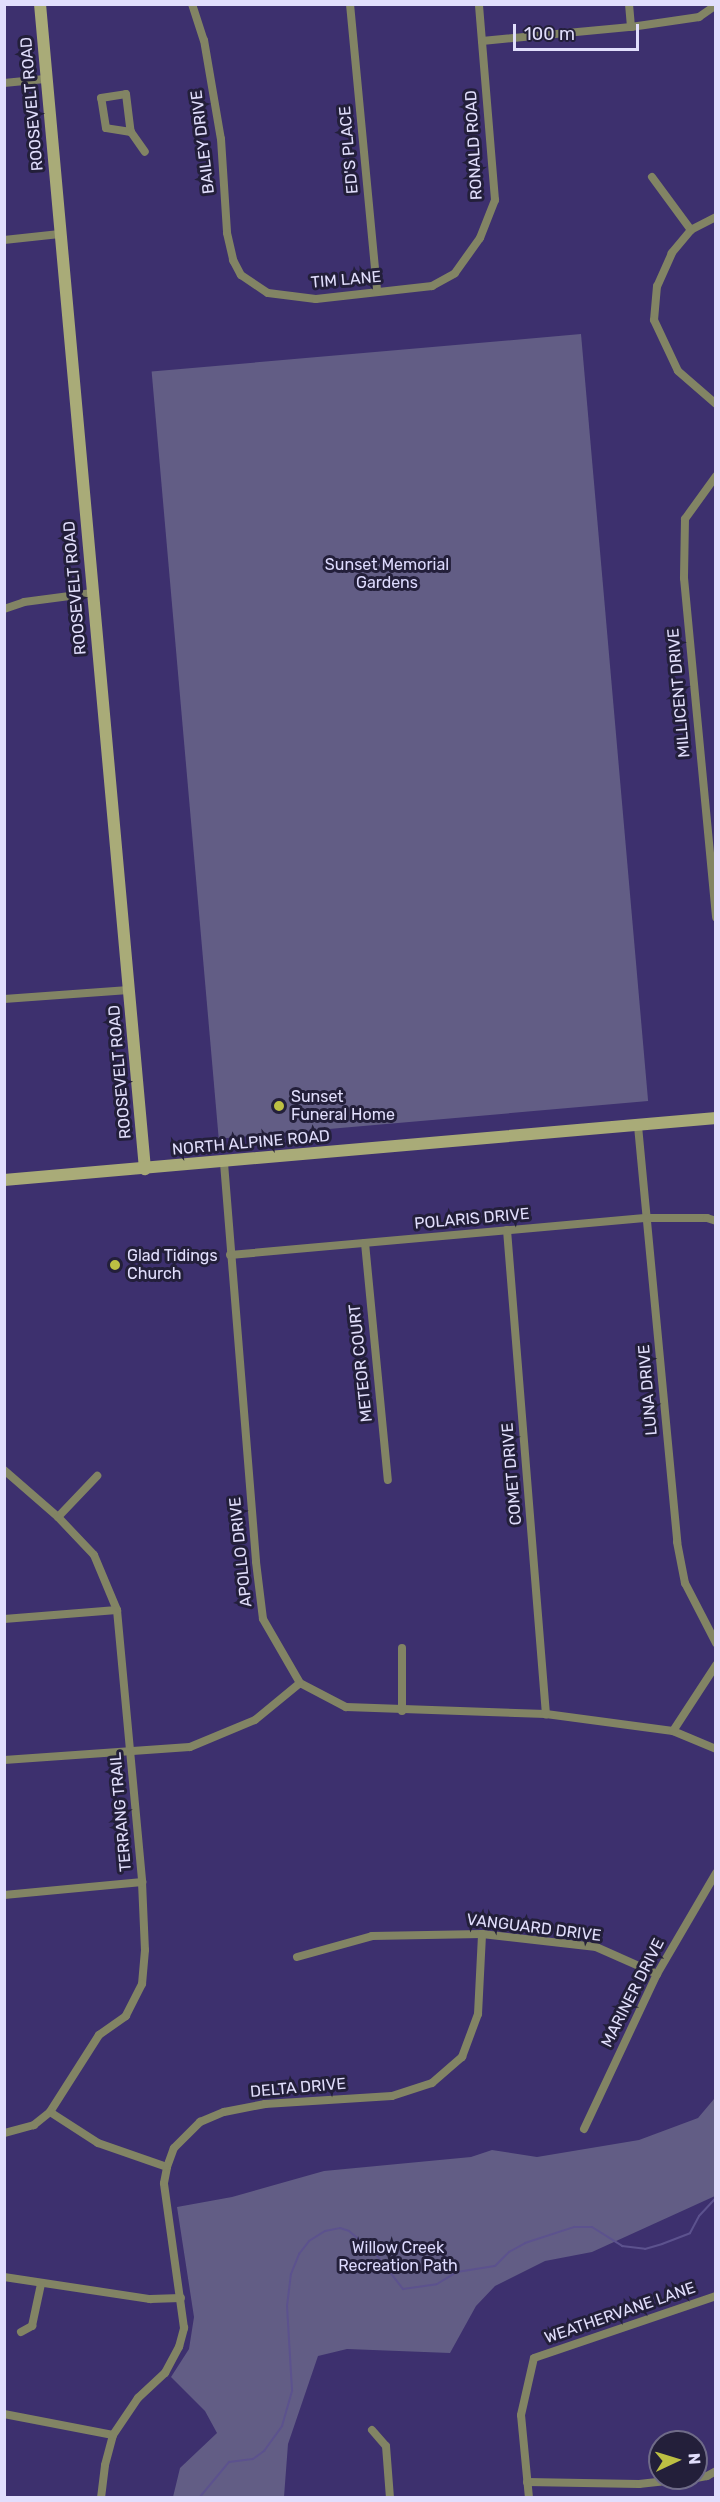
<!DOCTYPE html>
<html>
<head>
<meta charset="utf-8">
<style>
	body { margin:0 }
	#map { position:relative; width:720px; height:2502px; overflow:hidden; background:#3d306e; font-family:Rubik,sans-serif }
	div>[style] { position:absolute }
	.green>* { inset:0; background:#625d85; transform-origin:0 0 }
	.stream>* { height:2px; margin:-1px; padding:0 1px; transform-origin:1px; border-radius:1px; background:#5c528e }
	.street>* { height:8px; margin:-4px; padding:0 4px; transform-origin:4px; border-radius:4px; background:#828464 }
	.secondary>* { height:12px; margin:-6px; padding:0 6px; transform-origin:6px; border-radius:6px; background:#a9ab78 }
	.dots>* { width:16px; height:16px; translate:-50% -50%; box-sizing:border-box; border:3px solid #231f3a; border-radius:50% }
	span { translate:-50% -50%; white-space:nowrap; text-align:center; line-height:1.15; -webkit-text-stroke:6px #231f3a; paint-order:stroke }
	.street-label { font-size:16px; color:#e1defc }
	.park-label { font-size:16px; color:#dddafe }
	.poi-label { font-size:16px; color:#e1defc }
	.left { translate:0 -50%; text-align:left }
	.frame { position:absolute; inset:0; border:6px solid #e1defc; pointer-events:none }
	.north { position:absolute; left:648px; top:2430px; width:60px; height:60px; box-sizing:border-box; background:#231f3a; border:2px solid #6f6b88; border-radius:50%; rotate:86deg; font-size:16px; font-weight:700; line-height:24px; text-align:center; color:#e1defc }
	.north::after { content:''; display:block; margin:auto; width:21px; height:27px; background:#bdbf43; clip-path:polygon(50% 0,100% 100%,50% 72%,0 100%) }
	.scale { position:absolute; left:513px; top:24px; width:126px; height:27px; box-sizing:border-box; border:3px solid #e1defc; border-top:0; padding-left:8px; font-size:18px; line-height:21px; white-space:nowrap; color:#e1defc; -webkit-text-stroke:4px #231f3a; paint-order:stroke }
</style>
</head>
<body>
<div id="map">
	<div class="green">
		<i style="left:581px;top:334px;width:770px;height:431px;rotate:85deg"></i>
		<i style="clip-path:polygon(715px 2093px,715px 2196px,592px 2252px,545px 2261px,495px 2286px,476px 2306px,450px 2353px,347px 2349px,318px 2356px,288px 2444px,284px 2497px,173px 2497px,180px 2468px,217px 2433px,205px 2411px,171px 2377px,189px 2349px,194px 2317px,177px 2207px,232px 2197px,324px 2171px,471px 2157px,492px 2150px,537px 2157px,639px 2140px,698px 2118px,714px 2099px)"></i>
	</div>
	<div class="stream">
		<i style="left:199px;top:2498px;width:47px;rotate:-50.2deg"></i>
		<i style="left:229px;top:2462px;width:24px;rotate:-7deg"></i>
		<i style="left:253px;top:2459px;width:14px;rotate:-36deg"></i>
		<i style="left:264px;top:2451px;width:31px;rotate:-54deg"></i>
		<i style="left:282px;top:2426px;width:37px;rotate:-74deg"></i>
		<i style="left:292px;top:2390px;width:84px;rotate:-93.4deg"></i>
		<i style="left:287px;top:2306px;width:32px;rotate:-83deg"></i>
		<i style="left:291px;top:2274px;width:22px;rotate:-68deg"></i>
		<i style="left:299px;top:2254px;width:16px;rotate:-52deg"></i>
		<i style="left:309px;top:2241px;width:19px;rotate:-32deg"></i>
		<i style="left:325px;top:2231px;width:15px;rotate:-11deg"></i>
		<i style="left:340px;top:2228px;width:9px;rotate:18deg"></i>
		<i style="left:349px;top:2231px;width:34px;rotate:40deg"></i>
		<i style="left:375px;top:2253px;width:46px;rotate:52.1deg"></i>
		<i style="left:403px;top:2289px;width:34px;rotate:-8deg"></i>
		<i style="left:437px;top:2284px;width:23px;rotate:-31deg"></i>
		<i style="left:457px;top:2272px;width:38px;rotate:-9deg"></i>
		<i style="left:495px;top:2266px;width:20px;rotate:-45deg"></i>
		<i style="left:509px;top:2252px;width:18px;rotate:-29deg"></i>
		<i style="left:525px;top:2243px;width:52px;rotate:-18.1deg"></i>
		<i style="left:574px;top:2227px;width:18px"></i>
		<i style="left:592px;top:2227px;width:36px;rotate:32deg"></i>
		<i style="left:622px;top:2246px;width:23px;rotate:7deg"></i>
		<i style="left:645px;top:2249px;width:18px;rotate:-16deg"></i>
		<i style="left:662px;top:2244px;width:30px;rotate:-21deg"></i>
		<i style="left:690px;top:2233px;width:19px;rotate:-62deg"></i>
		<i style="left:699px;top:2216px;width:25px;rotate:-47deg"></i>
	</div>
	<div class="street">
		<i style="left:192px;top:4px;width:38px;rotate:72deg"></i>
		<i style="left:204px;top:40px;width:100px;rotate:80.3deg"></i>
		<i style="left:221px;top:139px;width:94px;rotate:86.3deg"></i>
		<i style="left:227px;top:233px;width:28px;rotate:77deg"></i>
		<i style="left:233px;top:260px;width:17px;rotate:62deg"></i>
		<i style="left:241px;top:275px;width:32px;rotate:34deg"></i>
		<i style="left:268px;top:293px;width:48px;rotate:7.1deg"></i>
		<i style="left:316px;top:299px;width:117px;rotate:-6.4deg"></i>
		<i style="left:432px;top:286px;width:26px;rotate:-29deg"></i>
		<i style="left:455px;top:273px;width:43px;rotate:-54.5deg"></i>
		<i style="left:480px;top:238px;width:41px;rotate:-68.5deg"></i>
		<i style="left:495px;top:200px;width:197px;rotate:-94.7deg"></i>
		<i style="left:350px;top:4px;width:289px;rotate:84.6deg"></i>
		<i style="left:629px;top:4px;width:23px;rotate:85deg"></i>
		<i style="left:482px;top:41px;width:150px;rotate:-5.4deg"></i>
		<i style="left:631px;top:27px;width:69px;rotate:-8.4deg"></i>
		<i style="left:699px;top:17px;width:21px;rotate:-35deg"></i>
		<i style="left:4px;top:83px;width:41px;rotate:-5.6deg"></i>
		<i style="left:131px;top:132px;width:25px;rotate:-171deg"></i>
		<i style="left:106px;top:128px;width:30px;rotate:-99deg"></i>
		<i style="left:101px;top:98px;width:25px;rotate:-9deg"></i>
		<i style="left:126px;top:94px;width:38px;rotate:83deg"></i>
		<i style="left:131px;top:132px;width:24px;rotate:55deg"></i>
		<i style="left:652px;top:177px;width:66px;rotate:53.7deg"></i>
		<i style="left:716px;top:217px;width:28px;rotate:153deg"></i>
		<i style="left:691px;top:230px;width:30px;rotate:130deg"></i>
		<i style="left:672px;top:253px;width:36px;rotate:114deg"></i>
		<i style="left:657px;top:286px;width:34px;rotate:95deg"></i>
		<i style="left:654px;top:320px;width:56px;rotate:64.8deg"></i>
		<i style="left:678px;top:371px;width:50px;rotate:41deg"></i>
		<i style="left:4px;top:240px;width:56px;rotate:-6.1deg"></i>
		<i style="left:716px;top:476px;width:53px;rotate:125.8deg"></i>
		<i style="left:685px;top:519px;width:59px;rotate:91deg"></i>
		<i style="left:684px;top:578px;width:341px;rotate:84.6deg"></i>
		<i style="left:4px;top:609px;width:21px;rotate:-19deg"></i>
		<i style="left:24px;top:602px;width:69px;rotate:-7.5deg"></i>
		<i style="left:4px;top:999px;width:125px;rotate:-4.1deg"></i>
		<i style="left:638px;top:1126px;width:418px;rotate:84.6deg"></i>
		<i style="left:677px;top:1542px;width:42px;rotate:79deg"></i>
		<i style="left:685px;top:1583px;width:68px;rotate:62.7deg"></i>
		<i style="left:224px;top:1163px;width:400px;rotate:85.4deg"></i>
		<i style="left:256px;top:1562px;width:57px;rotate:83deg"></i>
		<i style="left:263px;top:1619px;width:74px;rotate:60deg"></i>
		<i style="left:300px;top:1683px;width:52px;rotate:27.6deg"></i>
		<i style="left:346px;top:1707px;width:200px;rotate:2deg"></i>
		<i style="left:546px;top:1714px;width:128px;rotate:7.6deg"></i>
		<i style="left:673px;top:1731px;width:47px;rotate:22.7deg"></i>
		<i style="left:507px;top:1230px;width:486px;rotate:85.4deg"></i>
		<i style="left:365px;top:1243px;width:238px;rotate:84.5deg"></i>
		<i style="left:230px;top:1255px;width:419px;rotate:-5.1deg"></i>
		<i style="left:647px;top:1218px;width:60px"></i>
		<i style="left:707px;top:1218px;width:9px;rotate:18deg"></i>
		<i style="left:4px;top:1470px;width:72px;rotate:41deg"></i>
		<i style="left:58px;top:1517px;width:52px;rotate:46.5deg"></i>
		<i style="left:94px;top:1555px;width:60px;rotate:67.3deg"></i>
		<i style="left:117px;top:1610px;width:273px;rotate:84.7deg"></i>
		<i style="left:142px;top:1882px;width:68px;rotate:87.5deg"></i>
		<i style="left:145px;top:1950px;width:34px;rotate:95deg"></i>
		<i style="left:142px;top:1984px;width:36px;rotate:117deg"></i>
		<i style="left:126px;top:2016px;width:33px;rotate:145deg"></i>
		<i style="left:99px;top:2035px;width:91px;rotate:122.5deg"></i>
		<i style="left:50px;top:2112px;width:21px;rotate:141deg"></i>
		<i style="left:34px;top:2125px;width:31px;rotate:165deg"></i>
		<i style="left:58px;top:1517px;width:57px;rotate:-46.4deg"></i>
		<i style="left:4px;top:1619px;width:113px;rotate:-4.6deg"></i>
		<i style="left:402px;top:1711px;width:63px;rotate:-90deg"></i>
		<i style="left:673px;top:1731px;width:79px;rotate:-56.9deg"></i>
		<i style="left:4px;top:1760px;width:186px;rotate:-4deg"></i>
		<i style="left:190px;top:1747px;width:70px;rotate:-22.6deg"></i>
		<i style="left:255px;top:1720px;width:58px;rotate:-39.4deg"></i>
		<i style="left:4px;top:1895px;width:139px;rotate:-5.4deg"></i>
		<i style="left:297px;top:1957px;width:78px;rotate:-15.6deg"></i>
		<i style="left:372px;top:1936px;width:110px;rotate:-1deg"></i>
		<i style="left:482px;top:1934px;width:115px;rotate:6.5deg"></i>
		<i style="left:596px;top:1947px;width:67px;rotate:23.9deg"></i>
		<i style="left:50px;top:2112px;width:57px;rotate:32.9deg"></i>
		<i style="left:98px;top:2143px;width:73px;rotate:19.2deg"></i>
		<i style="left:584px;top:2129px;width:171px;rotate:-64.8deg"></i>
		<i style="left:657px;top:1974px;width:117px;rotate:-59.7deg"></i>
		<i style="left:4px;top:2277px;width:148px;rotate:8.6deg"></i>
		<i style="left:150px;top:2299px;width:31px;rotate:-2deg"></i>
		<i style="left:21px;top:2332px;width:13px;rotate:-29deg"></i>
		<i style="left:32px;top:2326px;width:43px;rotate:-77.9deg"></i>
		<i style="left:4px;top:2414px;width:111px;rotate:10.9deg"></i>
		<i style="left:372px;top:2430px;width:21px;rotate:49deg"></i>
		<i style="left:386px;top:2446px;width:52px;rotate:85.6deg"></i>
		<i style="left:696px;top:2478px;width:11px;rotate:-10deg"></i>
		<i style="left:707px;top:2476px;width:10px;rotate:-29deg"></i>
		<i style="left:527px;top:2482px;width:112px;rotate:1deg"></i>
		<i style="left:639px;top:2484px;width:55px;rotate:-6.2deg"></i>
		<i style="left:101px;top:2498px;width:33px;rotate:-83deg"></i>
		<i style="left:105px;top:2465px;width:31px;rotate:-75deg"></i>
		<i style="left:113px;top:2435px;width:45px;rotate:-56deg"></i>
		<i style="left:138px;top:2398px;width:37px;rotate:-43deg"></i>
		<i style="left:165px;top:2373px;width:30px;rotate:-62deg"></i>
		<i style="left:179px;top:2347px;width:20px;rotate:-75deg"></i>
		<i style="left:184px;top:2328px;width:146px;rotate:-97.9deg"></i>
		<i style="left:164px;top:2183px;width:16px;rotate:-79deg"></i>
		<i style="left:167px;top:2167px;width:20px;rotate:-70deg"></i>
		<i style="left:174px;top:2148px;width:37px;rotate:-45deg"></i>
		<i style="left:200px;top:2122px;width:26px;rotate:-23deg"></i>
		<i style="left:224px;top:2112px;width:42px;rotate:-11deg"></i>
		<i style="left:265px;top:2104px;width:127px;rotate:-3.6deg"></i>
		<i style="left:392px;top:2096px;width:42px;rotate:-18deg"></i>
		<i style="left:432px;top:2083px;width:40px;rotate:-41deg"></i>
		<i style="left:462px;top:2057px;width:46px;rotate:-69.6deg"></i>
		<i style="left:478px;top:2014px;width:80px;rotate:-87.1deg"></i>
		<i style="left:529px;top:2498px;width:83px;rotate:-95.5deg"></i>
		<i style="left:521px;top:2415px;width:58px;rotate:-77.2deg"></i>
		<i style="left:534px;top:2358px;width:192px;rotate:-18.8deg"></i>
	</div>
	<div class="secondary">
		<i style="left:40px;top:4px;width:1170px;rotate:84.85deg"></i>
		<i style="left:4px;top:1180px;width:715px;rotate:-4.98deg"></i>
	</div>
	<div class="dots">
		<i style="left:279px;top:1106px;background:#bdbf43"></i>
		<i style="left:115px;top:1265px;background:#bdbf43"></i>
	</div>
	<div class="street-label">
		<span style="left:32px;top:104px;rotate:-95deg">ROOSEVELT ROAD</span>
		<span style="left:203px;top:142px;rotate:-97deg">BAILEY DRIVE</span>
		<span style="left:474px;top:145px;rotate:-93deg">RONALD ROAD</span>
		<span style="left:349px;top:150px;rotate:-95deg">ED'S PLACE</span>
		<span style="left:346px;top:280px;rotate:-5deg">TIM LANE</span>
		<span style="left:75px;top:588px;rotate:-95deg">ROOSEVELT ROAD</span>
		<span style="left:679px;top:693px;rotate:-95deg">MILLICENT DRIVE</span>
		<span style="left:120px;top:1072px;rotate:-95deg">ROOSEVELT ROAD</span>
		<span style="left:251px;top:1143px;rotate:-5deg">NORTH ALPINE ROAD</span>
		<span style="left:472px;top:1219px;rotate:-5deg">POLARIS DRIVE</span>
		<span style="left:361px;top:1363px;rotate:-96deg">METEOR COURT</span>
		<span style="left:648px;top:1390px;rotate:-95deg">LUNA DRIVE</span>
		<span style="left:512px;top:1474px;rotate:-95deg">COMET DRIVE</span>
		<span style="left:241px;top:1552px;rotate:-96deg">APOLLO DRIVE</span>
		<span style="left:121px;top:1812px;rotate:-95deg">TERRANG TRAIL</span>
		<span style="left:534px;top:1928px;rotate:7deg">VANGUARD DRIVE</span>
		<span style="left:633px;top:1993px;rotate:-63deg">MARINER DRIVE</span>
		<span style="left:298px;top:2088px;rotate:-5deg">DELTA DRIVE</span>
		<span style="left:620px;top:2313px;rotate:-19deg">WEATHERVANE LANE</span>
	</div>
	<div class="park-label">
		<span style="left:387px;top:574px">Sunset Memorial<br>Gardens</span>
		<span style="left:398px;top:2257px">Willow Creek<br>Recreation Path</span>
	</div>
	<div class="poi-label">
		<span class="left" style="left:291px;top:1106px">Sunset<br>Funeral Home</span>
		<span class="left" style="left:127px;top:1265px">Glad Tidings<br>Church</span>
	</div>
	<div class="frame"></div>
	<div class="north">N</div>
	<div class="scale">100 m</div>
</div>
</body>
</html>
